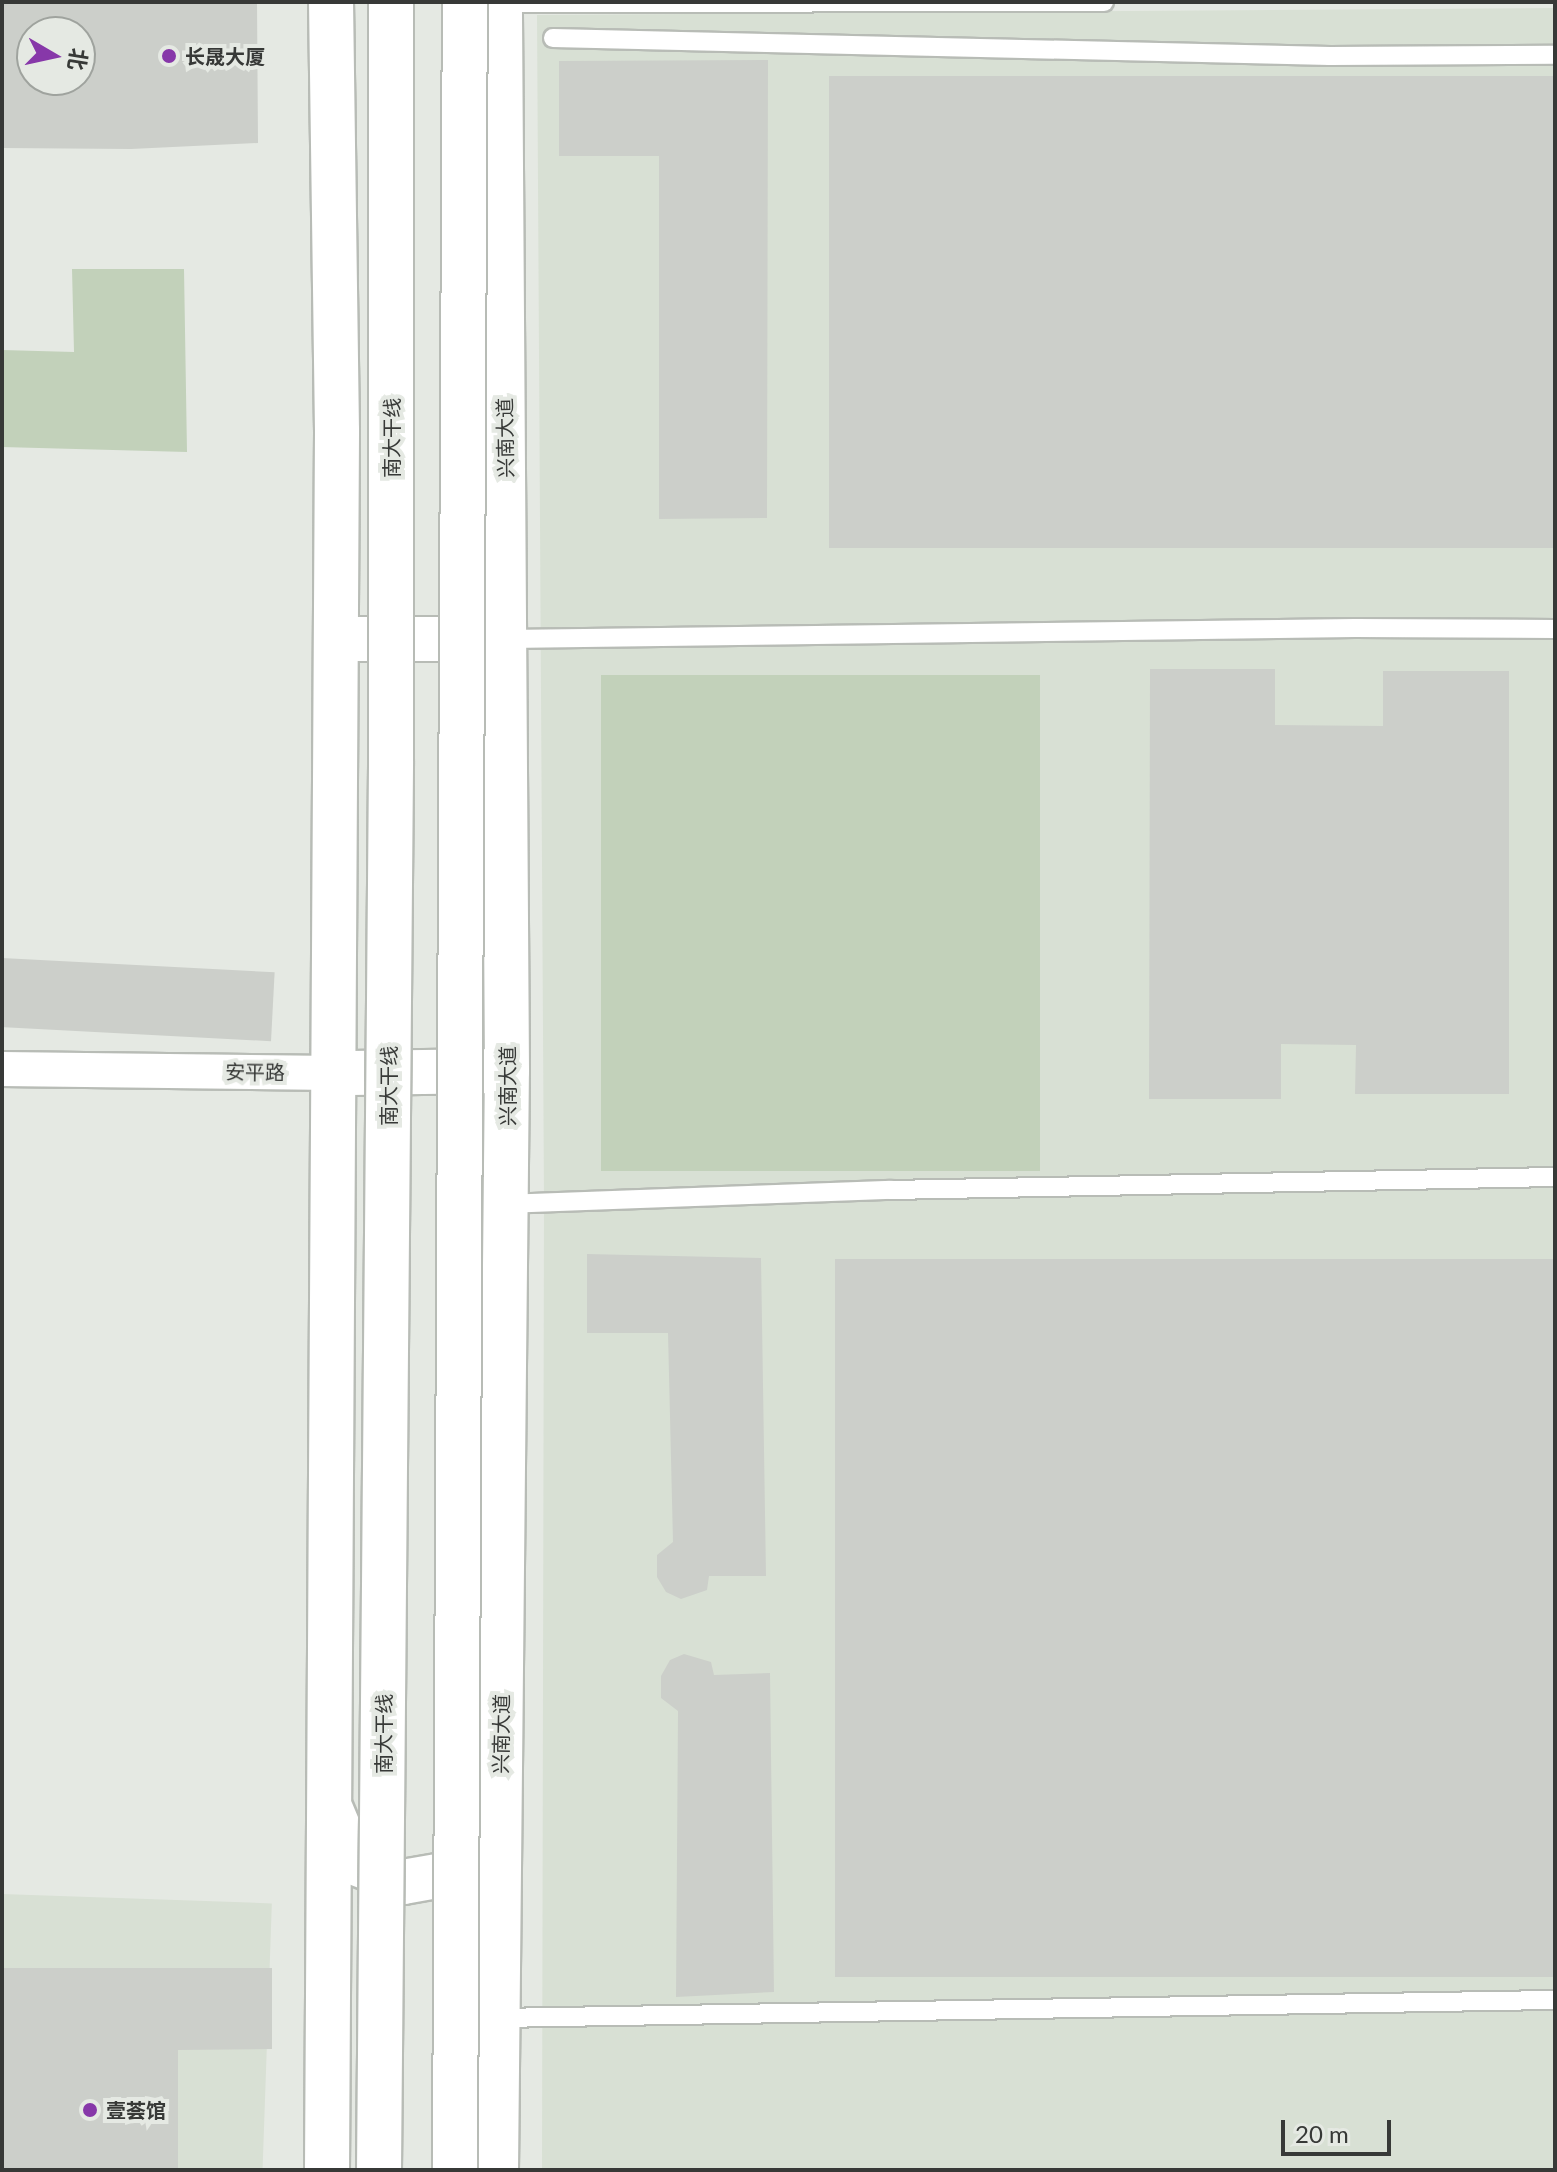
<!DOCTYPE html>
<html>
<head>
<meta charset="utf-8">
<style>
	body { margin:0 }
	#map { position:relative; width:1557px; height:2172px; overflow:hidden; background:#e5e9e3; font-family:Lato,"Noto Sans SC",sans-serif }
	div>[style] { position:absolute }
	.built>* { inset:0; background:#d8e0d4; transform-origin:0 0 }
	.green>* { inset:0; background:#c2d1ba; transform-origin:0 0 }
	.building>* { inset:0; background:#cccfca; transform-origin:0 0 }
	.roads { filter:drop-shadow(2px 0 #b8bcb6) drop-shadow(-2px 0 #b8bcb6) drop-shadow(0 2px #b8bcb6) drop-shadow(0 -2px #b8bcb6) }
	.lane>* { height:18px; margin:-9px; padding:0 9px; transform-origin:9px; border-radius:9px; background:#fff }
	.street>* { height:34px; margin:-17px; padding:0 17px; transform-origin:17px; border-radius:17px; background:#fff }
	.secondary>* { height:44px; margin:-22px; padding:0 22px; transform-origin:22px; border-radius:22px; background:#fff }
	.bridges { filter:drop-shadow(2px 0 #b8bcb6) drop-shadow(-2px 0 #b8bcb6) drop-shadow(0 2px #b8bcb6) drop-shadow(0 -2px #b8bcb6) }
	.highway-bridge>* { height:44px; margin:-22px; padding:0 22px; transform-origin:22px; border-radius:22px; background:#fff }
	.dots>* { width:22px; height:22px; translate:-50% -50%; box-sizing:border-box; border:4px solid #e5e9e3; border-radius:50% }
	span { translate:-50% -50%; white-space:nowrap; text-align:center; line-height:1.15; -webkit-text-stroke:8px #e5e9e3; paint-order:stroke }
	.poi-label { font-size:20px; color:#373937; font-weight:700 }
	.left { translate:0 -50%; text-align:left }
	.street-label { font-size:20px; color:#373937 }
	.frame { position:absolute; inset:0; border:4px solid #373937; pointer-events:none }
	.north { position:absolute; left:16px; top:16px; width:80px; height:80px; box-sizing:border-box; background:#e5e9e3; border:2px solid #9fa39e; border-radius:50%; rotate:99deg; font-size:22px; font-weight:700; line-height:32px; text-align:center; color:#373937 }
	.north::after { content:''; display:block; margin:auto; width:28px; height:36px; background:#8738a9; clip-path:polygon(50% 0,100% 100%,50% 72%,0 100%) }
	.scale { position:absolute; left:1281px; top:2120px; width:110px; height:36px; box-sizing:border-box; border:4px solid #373937; border-top:0; padding-left:10px; font-size:24px; line-height:28px; white-space:nowrap; color:#373937; -webkit-text-stroke:6px #e5e9e3; paint-order:stroke }
</style>
</head>
<body>
<div id="map">
	<div class="built">
		<i style="clip-path:polygon(1555px 8px,1555px 2170px,542px 2170px,544px 1200px,537px 15px)"></i>
		<i style="left:2px;top:1894px;width:270px;height:276px;rotate:2deg"></i>
	</div>
	<div class="green">
		<i style="clip-path:polygon(72px 269px,184px 269px,187px 452px,2px 447px,2px 350px,74px 352px)"></i>
		<i style="left:1040px;top:675px;width:496px;height:439px;rotate:90deg"></i>
	</div>
	<div class="building">
		<i style="clip-path:polygon(evenodd,2px 2px,257px 2px,258px 143px,131px 149px,2px 148px,2px 2px,32px 32px,80px 32px,80px 80px,32px 80px,32px 32px)"></i>
		<i style="clip-path:polygon(768px 60px,767px 518px,659px 519px,659px 156px,559px 156px,559px 61px)"></i>
		<i style="left:1555px;top:76px;width:472px;height:726px;rotate:90deg"></i>
		<i style="clip-path:polygon(1150px 669px,1275px 669px,1275px 725px,1383px 726px,1383px 671px,1509px 671px,1509px 1094px,1355px 1094px,1356px 1045px,1281px 1044px,1281px 1099px,1149px 1099px)"></i>
		<i style="left:2px;top:958px;width:273px;height:69px;rotate:3deg"></i>
		<i style="clip-path:polygon(587px 1254px,761px 1258px,766px 1576px,709px 1576px,707px 1590px,681px 1599px,666px 1592px,657px 1577px,657px 1555px,673px 1542px,668px 1333px,587px 1333px)"></i>
		<i style="left:1555px;top:1259px;width:718px;height:720px;rotate:90deg"></i>
		<i style="clip-path:polygon(684px 1654px,711px 1662px,714px 1675px,770px 1673px,774px 1992px,676px 1997px,678px 1711px,661px 1698px,661px 1676px,670px 1660px)"></i>
		<i style="clip-path:polygon(2px 1968px,272px 1968px,272px 2049px,178px 2050px,178px 2170px,2px 2170px)"></i>
	</div>
	<div class="roads">
		<div class="lane">
			<i style="left:500px;top:3px;width:604px;rotate:-0.09deg"></i>
			<i style="left:553px;top:38px;width:777px;rotate:1.33deg"></i>
			<i style="left:1330px;top:56px;width:225px;rotate:-0.3deg"></i>
			<i style="left:507px;top:639px;width:848px;rotate:-0.74deg"></i>
			<i style="left:1355px;top:628px;width:200px;rotate:0.3deg"></i>
			<i style="left:506px;top:1204px;width:384px;rotate:-2.1deg"></i>
			<i style="left:890px;top:1190px;width:665px;rotate:-1.12deg"></i>
			<i style="left:498px;top:2018px;width:1057px;rotate:-0.98deg"></i>
		</div>
		<div class="street">
			<i style="left:2px;top:1069px;width:332px;rotate:0.7deg"></i>
		</div>
		<div class="secondary">
			<i style="left:353px;top:639px;width:147px"></i>
			<i style="left:350px;top:1073px;width:147px;rotate:-0.8deg"></i>
			<i style="left:332px;top:1812px;width:54px;rotate:67.2deg"></i>
			<i style="left:353px;top:1862px;width:54px;rotate:21.8deg"></i>
			<i style="left:403px;top:1882px;width:41px;rotate:-9.9deg"></i>
			<i style="left:443px;top:1875px;width:42px;rotate:-28.4deg"></i>
			<i style="left:480px;top:1855px;width:9px;rotate:-69deg"></i>
			<i style="left:327px;top:2170px;width:1739px;rotate:-89.67deg"></i>
			<i style="left:337px;top:431px;width:429px;rotate:-90.8deg"></i>
			<i style="left:496px;top:2170px;width:1099px;rotate:-89.43deg"></i>
			<i style="left:507px;top:1071px;width:1069px;rotate:-90.38deg"></i>
		</div>
	</div>
	<div class="bridges">
		<div class="highway-bridge">
			<i style="left:379px;top:2170px;width:1409px;rotate:-89.51deg"></i>
			<i style="left:391px;top:761px;width:759px;rotate:-90deg"></i>
			<i style="left:455px;top:2170px;width:2168px;rotate:-89.74deg"></i>
		</div>
	</div>
	<div class="dots">
		<i style="left:169px;top:56px;background:#8738a9"></i>
		<i style="left:90px;top:2110px;background:#8738a9"></i>
	</div>
	<div class="poi-label">
		<span class="left" style="left:185px;top:56px">长晟大厦</span>
		<span class="left" style="left:106px;top:2110px">壹荟馆</span>
	</div>
	<div class="street-label">
		<span style="left:391px;top:438px;rotate:-90deg">南大干线</span>
		<span style="left:505px;top:438px;rotate:-91deg">兴南大道</span>
		<span style="left:255px;top:1072px;rotate:1deg">安平路</span>
		<span style="left:388px;top:1086px;rotate:-90deg">南大干线</span>
		<span style="left:507px;top:1086px;rotate:-90deg">兴南大道</span>
		<span style="left:383px;top:1734px;rotate:-90deg">南大干线</span>
		<span style="left:501px;top:1734px;rotate:-89deg">兴南大道</span>
	</div>
	<div class="frame"></div>
	<div class="north">北</div>
	<div class="scale">20 m</div>
</div>
</body>
</html>
